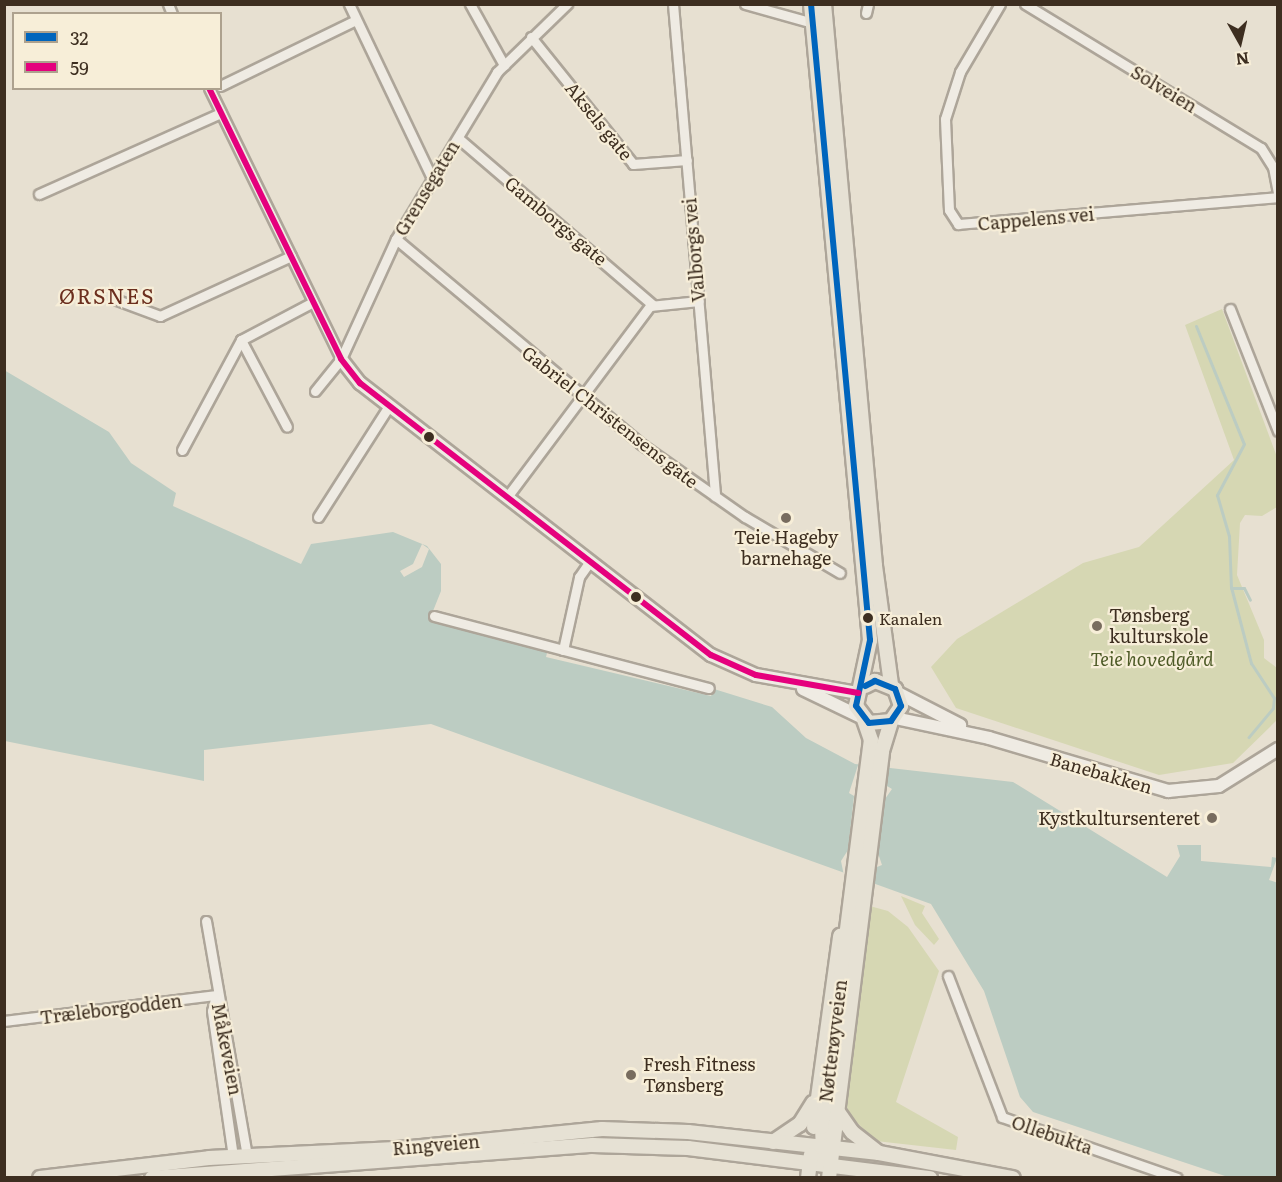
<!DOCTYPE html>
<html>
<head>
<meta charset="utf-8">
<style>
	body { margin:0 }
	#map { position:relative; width:1282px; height:1182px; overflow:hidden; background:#e7e0d1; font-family:Literata,serif }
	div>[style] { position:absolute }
	.green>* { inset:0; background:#d6d7b3 }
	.water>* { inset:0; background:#bcccc2 }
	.pier>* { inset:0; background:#e7e0d1 }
	.stream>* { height:3px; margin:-1.5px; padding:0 1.5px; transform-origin:1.5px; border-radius:1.5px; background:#bcccc2 }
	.roads { filter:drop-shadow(2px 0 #ada599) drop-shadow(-2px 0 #ada599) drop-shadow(0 2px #ada599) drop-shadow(0 -2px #ada599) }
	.street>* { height:9px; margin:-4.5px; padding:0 4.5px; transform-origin:4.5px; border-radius:4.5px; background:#efebe3 }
	.secondary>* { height:12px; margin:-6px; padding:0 6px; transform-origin:6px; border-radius:6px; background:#efebe3 }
	.primary>* { height:14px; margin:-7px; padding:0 7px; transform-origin:7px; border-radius:7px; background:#e6e1d4 }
	.bus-1>* { height:6px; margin:-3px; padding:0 3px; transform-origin:3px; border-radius:3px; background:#0065bd }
	.bus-2>* { height:6px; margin:-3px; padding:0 3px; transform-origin:3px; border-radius:3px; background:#e5007d }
	.dots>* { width:16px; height:16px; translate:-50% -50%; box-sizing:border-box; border:3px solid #f7eed8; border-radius:50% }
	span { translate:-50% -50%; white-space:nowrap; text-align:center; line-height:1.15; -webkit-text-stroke:4.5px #f7eed8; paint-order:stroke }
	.bus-label { font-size:16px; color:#3d2e20 }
	.left { translate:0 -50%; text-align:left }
	.street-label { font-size:18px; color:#3d2e20 }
	.poi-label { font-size:18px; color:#3d2e20 }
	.right { translate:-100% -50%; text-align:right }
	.park-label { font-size:18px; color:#4d5a26; font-style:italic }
	.quarter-label { font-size:21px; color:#6b2e1e; letter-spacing:1.5px }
	.frame { position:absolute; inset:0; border:6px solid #3d2e20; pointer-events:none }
	.legend { position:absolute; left:12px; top:12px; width:210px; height:78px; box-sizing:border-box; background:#f7eed8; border:2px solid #ada18e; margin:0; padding:8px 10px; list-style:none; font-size:18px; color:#3d2e20 }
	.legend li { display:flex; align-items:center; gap:12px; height:30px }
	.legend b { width:30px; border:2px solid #ada18e }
	.north { position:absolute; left:1210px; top:12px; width:60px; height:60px; -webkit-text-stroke:4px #f7eed8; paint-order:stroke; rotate:172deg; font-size:16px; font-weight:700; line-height:24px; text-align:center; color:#3d2e20 }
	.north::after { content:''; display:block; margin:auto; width:21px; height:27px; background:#3d2e20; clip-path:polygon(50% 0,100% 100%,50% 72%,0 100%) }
</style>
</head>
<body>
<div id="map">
	<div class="green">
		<i style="clip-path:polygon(1222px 309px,1277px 457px,1277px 507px,1262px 516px,1245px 515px,1240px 523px,1237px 575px,1264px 640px,1264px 658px,1277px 668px,1277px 720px,1233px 763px,1159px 775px,956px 708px,931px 667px,957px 639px,1083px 563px,1139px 547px,1234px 460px,1185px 325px)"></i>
		<i style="clip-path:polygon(901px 896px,925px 906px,922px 913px,939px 939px,934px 945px,915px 925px)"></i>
		<i style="clip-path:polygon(866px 905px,888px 911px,908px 927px,939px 971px,896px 1102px,958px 1137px,956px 1150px,876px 1141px,849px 1115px,844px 1095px)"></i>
	</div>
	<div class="water">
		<i style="clip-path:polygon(4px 370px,109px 432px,131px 463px,176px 493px,173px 506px,301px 564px,311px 544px,393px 532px,427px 546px,441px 564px,441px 591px,431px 616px,549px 645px,546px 657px,711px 696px,714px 689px,772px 707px,806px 738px,855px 764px,1013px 782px,1167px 877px,1180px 856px,1177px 845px,1201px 845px,1201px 861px,1271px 867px,1272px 857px,1277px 858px,1269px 880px,1278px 883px,1277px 1177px,1228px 1177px,1033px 1112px,1020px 1097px,984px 991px,931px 904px,431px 724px,204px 750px,204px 781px,5px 741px)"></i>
	</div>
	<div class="pier">
		<i style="clip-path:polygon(422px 544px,429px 549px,422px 567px,404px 577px,400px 571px,413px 564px)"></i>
		<i style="clip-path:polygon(859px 762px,889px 765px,887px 786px,892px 789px,885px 799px,878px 853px,882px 865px,877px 867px,874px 887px,844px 876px,841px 861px,848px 850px,854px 796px,849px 793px)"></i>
	</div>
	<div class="stream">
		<i style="left:1196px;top:326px;width:127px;rotate:67.9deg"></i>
		<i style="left:1244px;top:444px;width:58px;rotate:117.9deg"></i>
		<i style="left:1217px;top:495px;width:43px;rotate:73.7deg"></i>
		<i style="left:1229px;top:536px;width:51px;rotate:87.8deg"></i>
		<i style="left:1231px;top:587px;width:79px;rotate:75.3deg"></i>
		<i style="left:1251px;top:663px;width:42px;rotate:56.7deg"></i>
		<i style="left:1274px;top:698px;width:10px;rotate:96deg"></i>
		<i style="left:1273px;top:708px;width:38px;rotate:130deg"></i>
		<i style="left:1231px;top:588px;width:13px"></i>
		<i style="left:1244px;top:588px;width:13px;rotate:63deg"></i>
	</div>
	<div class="roads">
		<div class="street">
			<i style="left:168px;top:4px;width:11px;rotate:68deg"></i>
			<i style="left:349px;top:4px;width:195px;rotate:64.5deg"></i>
			<i style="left:470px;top:4px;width:70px;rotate:60.9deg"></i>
			<i style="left:673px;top:4px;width:494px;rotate:85.1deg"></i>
			<i style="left:745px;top:4px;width:71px;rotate:15.6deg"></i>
			<i style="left:1000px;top:4px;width:79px;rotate:120.5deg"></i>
			<i style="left:960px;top:72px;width:49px;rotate:107.7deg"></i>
			<i style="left:945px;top:119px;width:91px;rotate:87.5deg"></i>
			<i style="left:949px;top:210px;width:17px;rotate:57deg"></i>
			<i style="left:958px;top:224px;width:321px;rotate:-4.8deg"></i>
			<i style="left:1025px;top:4px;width:276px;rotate:31.4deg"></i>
			<i style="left:1261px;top:148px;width:22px;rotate:58deg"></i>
			<i style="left:1273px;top:167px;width:26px;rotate:79deg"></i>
			<i style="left:866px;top:13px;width:9px;rotate:-77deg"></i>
			<i style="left:531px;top:37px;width:163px;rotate:51.2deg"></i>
			<i style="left:633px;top:164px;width:54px;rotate:-4.2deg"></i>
			<i style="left:220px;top:86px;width:151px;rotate:-25.9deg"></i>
			<i style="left:209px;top:88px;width:301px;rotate:64deg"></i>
			<i style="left:458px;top:138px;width:257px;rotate:40.6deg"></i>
			<i style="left:39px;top:194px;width:199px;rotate:-24deg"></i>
			<i style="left:396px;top:239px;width:319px;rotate:39.9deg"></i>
			<i style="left:641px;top:444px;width:127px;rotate:35.1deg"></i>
			<i style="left:745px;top:517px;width:110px;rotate:30.5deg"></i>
			<i style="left:117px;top:300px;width:46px;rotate:20.4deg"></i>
			<i style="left:160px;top:316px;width:144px;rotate:-24.6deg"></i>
			<i style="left:1230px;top:309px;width:131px;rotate:68.5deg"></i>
			<i style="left:241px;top:340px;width:98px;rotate:62.1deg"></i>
			<i style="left:315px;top:391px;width:41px;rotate:-50.9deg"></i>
			<i style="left:341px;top:359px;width:132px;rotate:-65.4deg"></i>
			<i style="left:396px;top:239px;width:195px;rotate:-58.8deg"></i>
			<i style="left:497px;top:72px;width:98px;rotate:-44.2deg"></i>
			<i style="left:182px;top:450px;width:125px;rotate:-61.8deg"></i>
			<i style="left:241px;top:340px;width:81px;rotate:-27.8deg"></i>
			<i style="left:507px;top:497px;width:239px;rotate:-53.2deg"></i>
			<i style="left:650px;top:306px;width:49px;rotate:-5.8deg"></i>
			<i style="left:318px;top:517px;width:132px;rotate:-57.4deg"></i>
			<i style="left:434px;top:616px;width:284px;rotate:14.7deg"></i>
			<i style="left:563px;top:650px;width:75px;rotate:-77.6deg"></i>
			<i style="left:579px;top:577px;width:19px;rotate:-55deg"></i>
			<i style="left:206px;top:921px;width:239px;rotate:80.1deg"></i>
			<i style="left:948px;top:976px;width:151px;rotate:69deg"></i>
			<i style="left:1002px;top:1117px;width:185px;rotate:19.2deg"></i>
			<i style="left:216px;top:995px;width:16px;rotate:104deg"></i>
			<i style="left:212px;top:1011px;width:147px;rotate:81.8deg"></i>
			<i style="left:4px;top:1021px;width:214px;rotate:-7deg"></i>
		</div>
		<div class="secondary">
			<i style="left:341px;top:359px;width:31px;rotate:52deg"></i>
			<i style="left:360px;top:383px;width:444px;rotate:37.8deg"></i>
			<i style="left:711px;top:655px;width:49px;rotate:24deg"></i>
			<i style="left:756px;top:675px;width:104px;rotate:10deg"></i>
			<i style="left:803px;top:689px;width:64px;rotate:25.8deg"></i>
			<i style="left:898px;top:693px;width:70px;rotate:27.3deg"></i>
			<i style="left:895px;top:718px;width:96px;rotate:12deg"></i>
			<i style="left:989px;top:738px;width:187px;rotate:16.5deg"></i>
			<i style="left:1168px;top:791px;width:51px;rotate:-5.6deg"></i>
			<i style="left:1219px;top:786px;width:70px;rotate:-32.1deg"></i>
		</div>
		<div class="primary">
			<i style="left:811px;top:4px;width:639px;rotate:84.7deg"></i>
			<i style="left:870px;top:640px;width:67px;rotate:102deg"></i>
			<i style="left:856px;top:706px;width:21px;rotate:53deg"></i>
			<i style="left:869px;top:723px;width:22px;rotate:-5deg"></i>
			<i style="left:891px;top:721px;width:18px;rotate:-56deg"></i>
			<i style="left:901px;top:706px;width:18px;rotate:-109deg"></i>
			<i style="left:895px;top:689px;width:22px;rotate:-158deg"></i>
			<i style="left:875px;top:681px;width:11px;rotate:153deg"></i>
			<i style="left:824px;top:4px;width:564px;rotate:84.81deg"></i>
			<i style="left:875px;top:566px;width:120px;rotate:82.3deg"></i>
			<i style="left:836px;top:1109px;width:28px;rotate:55deg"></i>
			<i style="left:852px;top:1132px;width:34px;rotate:38deg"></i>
			<i style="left:814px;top:1127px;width:193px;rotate:-82.2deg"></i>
			<i style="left:773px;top:1142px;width:32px;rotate:-34deg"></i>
			<i style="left:800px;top:1124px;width:25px;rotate:-58deg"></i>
			<i style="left:823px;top:1154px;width:27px;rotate:-92deg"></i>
			<i style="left:822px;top:1127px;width:390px;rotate:-82.8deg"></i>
			<i style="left:871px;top:740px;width:21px;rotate:-109deg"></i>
			<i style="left:40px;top:1178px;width:170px;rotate:-6.7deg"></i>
			<i style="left:209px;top:1158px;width:202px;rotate:-2.8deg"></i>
			<i style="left:411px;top:1148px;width:192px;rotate:-5.7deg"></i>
			<i style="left:602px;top:1129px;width:86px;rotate:2deg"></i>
			<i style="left:688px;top:1132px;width:192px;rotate:6.3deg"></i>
			<i style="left:879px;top:1153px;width:136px;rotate:10.6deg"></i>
			<i style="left:152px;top:1178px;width:442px;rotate:-4.3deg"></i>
			<i style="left:593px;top:1145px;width:95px;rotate:1.8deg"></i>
			<i style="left:688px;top:1148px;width:244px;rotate:7.1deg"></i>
			<i style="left:808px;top:1178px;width:23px;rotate:-83deg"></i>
			<i style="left:829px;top:1178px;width:430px;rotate:-82.9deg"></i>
			<i style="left:882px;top:751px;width:31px;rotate:-73deg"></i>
		</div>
	</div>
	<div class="bus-1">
		<i style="left:811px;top:4px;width:639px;rotate:84.7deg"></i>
		<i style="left:870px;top:640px;width:67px;rotate:102deg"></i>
		<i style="left:856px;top:706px;width:21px;rotate:53deg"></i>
		<i style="left:869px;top:723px;width:22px;rotate:-5deg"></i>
		<i style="left:891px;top:721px;width:18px;rotate:-56deg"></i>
		<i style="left:901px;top:706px;width:18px;rotate:-109deg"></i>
		<i style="left:895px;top:689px;width:22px;rotate:-158deg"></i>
		<i style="left:875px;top:681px;width:11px;rotate:153deg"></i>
	</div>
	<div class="bus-2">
		<i style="left:209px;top:88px;width:301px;rotate:64deg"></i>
		<i style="left:341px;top:359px;width:31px;rotate:52deg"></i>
		<i style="left:360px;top:383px;width:444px;rotate:37.8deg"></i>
		<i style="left:711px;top:655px;width:49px;rotate:24deg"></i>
		<i style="left:756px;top:675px;width:104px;rotate:10deg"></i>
	</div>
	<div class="dots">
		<i style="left:429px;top:437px;background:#3d2e20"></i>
		<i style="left:786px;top:518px;background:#786c5e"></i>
		<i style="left:636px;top:597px;background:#3d2e20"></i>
		<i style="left:868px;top:618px;background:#3d2e20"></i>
		<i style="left:1097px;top:626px;background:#786c5e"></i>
		<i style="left:1212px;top:818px;background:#786c5e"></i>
		<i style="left:631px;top:1075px;background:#786c5e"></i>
	</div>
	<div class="bus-label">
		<span class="left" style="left:879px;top:618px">Kanalen</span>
	</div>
	<div class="street-label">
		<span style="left:1164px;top:89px;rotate:31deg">Solveien</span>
		<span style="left:599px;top:121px;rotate:51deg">Aksels gate</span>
		<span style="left:427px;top:188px;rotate:-59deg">Grensegaten</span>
		<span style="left:1036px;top:219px;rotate:-5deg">Cappelens vei</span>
		<span style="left:556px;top:221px;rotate:40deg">Gamborgs gate</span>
		<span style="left:694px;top:250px;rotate:-95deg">Valborgs vei</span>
		<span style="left:610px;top:417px;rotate:38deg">Gabriel Christensens gate</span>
		<span style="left:1101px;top:773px;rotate:16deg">Banebakken</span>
		<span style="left:111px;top:1009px;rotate:-7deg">Træleborgodden</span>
		<span style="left:833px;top:1041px;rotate:-83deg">Nøtterøyveien</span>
		<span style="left:227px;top:1049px;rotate:79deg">Måkeveien</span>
		<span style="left:1052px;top:1135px;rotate:19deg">Ollebukta</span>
		<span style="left:436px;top:1145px;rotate:-5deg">Ringveien</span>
	</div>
	<div class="poi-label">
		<span style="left:786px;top:548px">Teie Hageby<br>barnehage</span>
		<span class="left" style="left:1109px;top:626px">Tønsberg<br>kulturskole</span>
		<span class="right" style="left:1200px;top:818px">Kystkultursenteret</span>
		<span class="left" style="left:643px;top:1075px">Fresh Fitness<br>Tønsberg</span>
	</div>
	<div class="park-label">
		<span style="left:1152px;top:659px">Teie hovedgård</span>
	</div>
	<div class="quarter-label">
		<span style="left:107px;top:295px">ØRSNES</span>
	</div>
	<div class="frame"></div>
	<ul class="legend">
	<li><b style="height:8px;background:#0065bd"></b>32</li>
	<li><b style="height:8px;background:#e5007d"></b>59</li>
	</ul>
	<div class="north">N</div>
</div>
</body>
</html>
